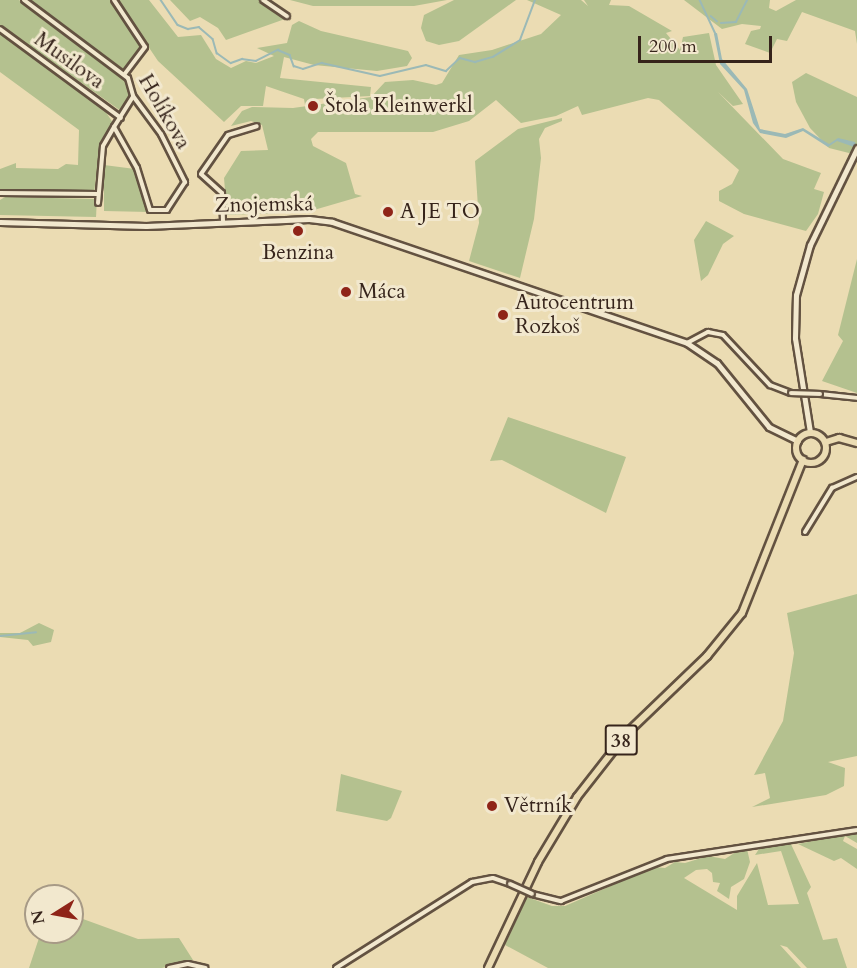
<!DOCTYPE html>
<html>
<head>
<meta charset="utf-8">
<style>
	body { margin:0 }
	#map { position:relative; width:857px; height:968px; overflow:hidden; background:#ebdcb3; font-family:Cardo,serif }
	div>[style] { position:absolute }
	.green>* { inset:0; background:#b4c18f }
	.water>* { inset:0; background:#9bb9b6 }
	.stream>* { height:1.5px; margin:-0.75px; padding:0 0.75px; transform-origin:0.75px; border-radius:0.75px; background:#9bb9b6 }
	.roads { filter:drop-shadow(2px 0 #635241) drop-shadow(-2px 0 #635241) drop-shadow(0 2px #635241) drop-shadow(0 -2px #635241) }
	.street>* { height:4px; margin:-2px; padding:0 2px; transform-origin:2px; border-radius:2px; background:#f2e8ce }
	.secondary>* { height:5px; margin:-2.5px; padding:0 2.5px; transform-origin:2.5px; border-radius:2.5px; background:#f2e8ce }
	.primary>* { height:6px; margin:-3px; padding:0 3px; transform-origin:3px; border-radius:3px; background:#ebdcb3 }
	.primary>.ring { margin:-3px; padding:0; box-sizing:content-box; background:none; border:6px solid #ebdcb3; border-radius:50% }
	.bridges { filter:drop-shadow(2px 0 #635241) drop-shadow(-2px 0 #635241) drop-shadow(0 2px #635241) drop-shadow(0 -2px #635241) }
	.street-bridge>* { height:4px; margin:-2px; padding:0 2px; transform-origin:2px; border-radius:2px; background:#f2e8ce }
	.dots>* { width:16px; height:16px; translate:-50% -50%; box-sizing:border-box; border:3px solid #f2e8ce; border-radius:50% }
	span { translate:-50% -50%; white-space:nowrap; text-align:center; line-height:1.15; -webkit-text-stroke:6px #f2e8ce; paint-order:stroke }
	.shield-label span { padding:2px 4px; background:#f2e8ce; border:2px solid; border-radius:4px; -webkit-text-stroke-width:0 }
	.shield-label { font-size:20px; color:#36241b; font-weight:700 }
	.street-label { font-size:21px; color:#36241b }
	.poi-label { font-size:21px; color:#36241b }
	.left { translate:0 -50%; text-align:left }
	.north { position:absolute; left:24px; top:884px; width:60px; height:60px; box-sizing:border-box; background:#f2e8ce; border:2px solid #a79a86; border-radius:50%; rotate:259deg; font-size:16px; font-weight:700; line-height:24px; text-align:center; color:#36241b }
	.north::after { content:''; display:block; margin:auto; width:21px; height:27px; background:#8f2418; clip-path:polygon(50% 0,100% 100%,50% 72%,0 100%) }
	.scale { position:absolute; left:638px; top:36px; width:134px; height:27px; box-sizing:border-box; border:3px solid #36241b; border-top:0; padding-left:8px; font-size:18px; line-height:21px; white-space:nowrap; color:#36241b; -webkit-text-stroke:4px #f2e8ce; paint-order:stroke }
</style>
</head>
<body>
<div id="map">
	<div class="green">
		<i style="clip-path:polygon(0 0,19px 0,123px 76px,129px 95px,121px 111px,0 25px)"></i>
		<i style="clip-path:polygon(28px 0,111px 0,143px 47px,126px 71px)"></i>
		<i style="clip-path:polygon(117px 0,149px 0,178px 37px,201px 35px,216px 59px,231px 68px,246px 61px,256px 63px,274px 56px,257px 48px,287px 43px,292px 25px,299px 21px,321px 31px,408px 51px,412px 58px,407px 66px,377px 71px,314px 65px,284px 57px,280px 78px,371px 87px,370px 96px,315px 99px,305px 105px,304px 99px,266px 86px,263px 106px,241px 106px,224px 122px,158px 61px)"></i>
		<i style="clip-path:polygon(170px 0,260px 0,285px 19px,226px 40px,218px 28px,200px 17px,190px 21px)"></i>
		<i style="clip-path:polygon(290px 0,447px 0,414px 6px,313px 6px)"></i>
		<i style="clip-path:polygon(454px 0,516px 0,459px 41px,439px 45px,426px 41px,421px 28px,424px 15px)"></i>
		<i style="clip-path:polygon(527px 0,581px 0,588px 6px,584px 0,611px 0,609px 5px,629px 6px,672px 31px,666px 33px,680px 50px,683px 37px,709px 33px,716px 65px,743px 104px,733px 106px,718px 92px,783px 159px,821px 173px,814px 189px,824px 192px,818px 214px,806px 231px,744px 214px,719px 201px,719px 191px,732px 184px,739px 170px,659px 100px,648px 98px,582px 115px,578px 106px,556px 116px,521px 123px,496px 100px,469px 121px,433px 132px,318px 132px,311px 139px,313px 146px,346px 163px,355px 194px,362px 196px,307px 212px,227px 215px,224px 178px,241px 151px,268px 150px,262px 125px,251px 121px,231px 126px,242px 111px,252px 107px,293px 108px,371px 97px,385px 82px,413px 80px,436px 85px,442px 83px,459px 55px,492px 50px,541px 34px,561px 15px)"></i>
		<i style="clip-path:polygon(684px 0,770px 0,769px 8px,776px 11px,796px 0,857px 0,857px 44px,855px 31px,802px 12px,787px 41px,777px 39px,770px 53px,745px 44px,751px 31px,760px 29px,761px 26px,742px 24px,722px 29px)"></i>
		<i style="clip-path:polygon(0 32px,104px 109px,113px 123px,100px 145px,94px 193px,0 190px,0 169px,16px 163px,16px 168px,58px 169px,66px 164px,78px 165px,79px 130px,0 72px)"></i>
		<i style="clip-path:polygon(806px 73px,857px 97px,857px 155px,829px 148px,810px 128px,796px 102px,792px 82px)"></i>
		<i style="clip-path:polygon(562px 118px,562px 121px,545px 128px,539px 139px,541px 158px,534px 219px,520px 278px,469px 261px,479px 223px,475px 161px,518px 129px)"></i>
		<i style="clip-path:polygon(104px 165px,135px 169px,149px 212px,104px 211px)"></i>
		<i style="clip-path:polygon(5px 197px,97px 199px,96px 217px,0 215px,0 200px)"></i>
		<i style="clip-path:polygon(706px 221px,734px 236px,723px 244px,708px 275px,701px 281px,694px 240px)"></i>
		<i style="clip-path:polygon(857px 259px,857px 393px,822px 381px,843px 341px,838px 335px)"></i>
		<i style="clip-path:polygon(508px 417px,626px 457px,606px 513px,502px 460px,490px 461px)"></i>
		<i style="clip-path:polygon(857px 594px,857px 756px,828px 762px,845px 768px,844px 786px,826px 795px,752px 807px,770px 798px,765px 773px,754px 775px,783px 721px,794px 653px,787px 613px)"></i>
		<i style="clip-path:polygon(39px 623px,54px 630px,51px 642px,33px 646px,28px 640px,0 637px,0 633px,20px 633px)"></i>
		<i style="clip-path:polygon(341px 774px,402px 791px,391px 818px,387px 821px,336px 811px)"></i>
		<i style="clip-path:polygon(857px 832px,857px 843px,845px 836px,843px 841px,857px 849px,857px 869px,841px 858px,834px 861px,798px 844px)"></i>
		<i style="clip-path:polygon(790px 842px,811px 887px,807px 893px,823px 940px,837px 938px,847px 968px,807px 968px,787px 947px,780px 945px,801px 968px,548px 968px,505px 945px,527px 897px,552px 906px,565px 906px,654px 867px,665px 868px,675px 862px,685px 863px,708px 856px,725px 859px,739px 850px,747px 849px,750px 862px,744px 879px,731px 887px,729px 899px,717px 891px,720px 883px,713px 882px,712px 873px,707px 869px,696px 870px,684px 878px,737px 910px,737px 896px,757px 863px,768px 905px,799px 904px,781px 851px,755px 855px,761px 846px)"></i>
		<i style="clip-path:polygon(72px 915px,138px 939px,179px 938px,193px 960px,162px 968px,29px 968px,41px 932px,72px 932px)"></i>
	</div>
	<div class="water">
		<i style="clip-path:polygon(717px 33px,722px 59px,747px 89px,760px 129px,785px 134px,803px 128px,829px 144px,838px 138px,855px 142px,857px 148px,837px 141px,828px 147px,803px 131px,786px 138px,760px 133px,753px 123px,744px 90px,720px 64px,714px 34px)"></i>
	</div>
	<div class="stream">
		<i style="left:161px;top:0;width:30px;rotate:56deg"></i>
		<i style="left:178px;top:25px;width:11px;rotate:22deg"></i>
		<i style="left:188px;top:29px;width:11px;rotate:-10deg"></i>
		<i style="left:199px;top:27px;width:18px;rotate:41deg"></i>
		<i style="left:213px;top:39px;width:15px;rotate:74deg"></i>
		<i style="left:217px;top:53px;width:17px;rotate:36deg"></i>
		<i style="left:231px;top:63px;width:12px;rotate:-20deg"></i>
		<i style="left:242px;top:59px;width:14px;rotate:8deg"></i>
		<i style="left:256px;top:61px;width:25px;rotate:-27deg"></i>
		<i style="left:278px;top:50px;width:13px;rotate:23deg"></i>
		<i style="left:290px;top:55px;width:12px;rotate:70deg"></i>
		<i style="left:294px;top:66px;width:9px;rotate:18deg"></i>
		<i style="left:303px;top:69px;width:20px;rotate:-18deg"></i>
		<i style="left:322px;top:63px;width:59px;rotate:12.6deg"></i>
		<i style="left:380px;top:76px;width:47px;rotate:-13.4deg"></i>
		<i style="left:426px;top:65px;width:21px;rotate:17deg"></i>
		<i style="left:446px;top:71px;width:19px;rotate:-43deg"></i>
		<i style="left:460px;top:58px;width:16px;rotate:15deg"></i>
		<i style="left:475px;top:62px;width:19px;rotate:-16deg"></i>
		<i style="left:493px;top:57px;width:32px;rotate:-32deg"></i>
		<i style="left:520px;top:40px;width:43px;rotate:-69.4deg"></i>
		<i style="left:700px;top:0;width:38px;rotate:65deg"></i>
		<i style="left:711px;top:16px;width:8px;rotate:40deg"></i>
		<i style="left:721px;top:23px;width:15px;rotate:-4deg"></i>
		<i style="left:736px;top:22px;width:25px;rotate:-63deg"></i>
		<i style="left:0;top:636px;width:36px;rotate:-6deg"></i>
	</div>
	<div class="roads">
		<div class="street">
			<i style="left:24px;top:0;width:130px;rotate:36.9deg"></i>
			<i style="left:128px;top:78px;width:19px;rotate:74deg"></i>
			<i style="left:133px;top:96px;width:47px;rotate:53.6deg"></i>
			<i style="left:161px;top:134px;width:54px;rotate:63.4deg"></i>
			<i style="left:185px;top:182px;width:33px;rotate:123deg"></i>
			<i style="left:167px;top:210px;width:17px;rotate:180deg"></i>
			<i style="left:150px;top:210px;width:44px;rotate:-107.2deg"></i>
			<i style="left:137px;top:168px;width:47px;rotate:-119.3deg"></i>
			<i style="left:114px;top:127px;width:36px;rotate:-58deg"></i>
			<i style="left:114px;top:0;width:56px;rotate:56.6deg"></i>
			<i style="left:145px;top:47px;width:34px;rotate:127deg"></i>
			<i style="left:263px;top:0;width:29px;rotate:34deg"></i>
			<i style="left:0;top:29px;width:150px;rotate:36.3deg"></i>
			<i style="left:0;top:193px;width:98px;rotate:0.6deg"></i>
			<i style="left:98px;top:203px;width:57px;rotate:-85deg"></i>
			<i style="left:103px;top:146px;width:22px;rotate:-60deg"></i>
			<i style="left:223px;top:221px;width:28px;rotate:-92deg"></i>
			<i style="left:222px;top:193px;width:28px;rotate:-138deg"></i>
			<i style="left:201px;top:174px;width:47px;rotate:-55.3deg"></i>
			<i style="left:228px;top:135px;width:30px;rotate:-17deg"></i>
			<i style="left:687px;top:343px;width:24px;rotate:-28deg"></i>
			<i style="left:708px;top:332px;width:15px;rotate:11deg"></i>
			<i style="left:723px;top:335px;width:69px;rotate:46.8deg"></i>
			<i style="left:770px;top:385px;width:22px;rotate:21deg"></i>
			<i style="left:820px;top:394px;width:37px;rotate:6deg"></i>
			<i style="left:805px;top:532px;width:52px;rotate:-58.5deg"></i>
			<i style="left:832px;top:488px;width:27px;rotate:-24deg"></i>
			<i style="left:532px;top:894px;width:30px;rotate:14deg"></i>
			<i style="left:561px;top:901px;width:114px;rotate:-21.6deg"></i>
			<i style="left:667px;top:859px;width:192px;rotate:-8.7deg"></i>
			<i style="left:169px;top:968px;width:19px;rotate:-12deg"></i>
			<i style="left:188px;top:964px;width:18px;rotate:13deg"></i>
			<i style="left:336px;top:968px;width:161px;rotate:-32.3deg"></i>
			<i style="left:472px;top:882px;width:21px;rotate:-11deg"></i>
			<i style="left:493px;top:878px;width:18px;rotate:19deg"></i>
		</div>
		<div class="secondary">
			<i style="left:0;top:222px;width:146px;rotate:1.6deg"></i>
			<i style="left:146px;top:226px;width:163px;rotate:-2.5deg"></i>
			<i style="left:309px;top:219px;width:23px;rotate:7deg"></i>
			<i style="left:332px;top:222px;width:375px;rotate:18.8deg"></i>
			<i style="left:687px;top:343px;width:36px;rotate:34deg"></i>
			<i style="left:717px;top:363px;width:82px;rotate:50.9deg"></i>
			<i style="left:769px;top:427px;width:32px;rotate:26deg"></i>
			<i style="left:810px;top:432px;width:95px;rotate:-99.1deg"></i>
			<i style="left:795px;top:338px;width:43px;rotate:-88.7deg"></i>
			<i style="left:796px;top:295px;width:52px;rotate:-74.4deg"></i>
			<i style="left:810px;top:245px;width:108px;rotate:-64.1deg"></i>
		</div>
		<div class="primary">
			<i class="ring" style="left:796px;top:433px;width:24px;height:24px"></i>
			<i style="left:826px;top:442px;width:14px;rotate:-17deg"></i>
			<i style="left:839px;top:438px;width:19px;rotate:16deg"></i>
			<i style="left:488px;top:968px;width:117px;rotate:-64.7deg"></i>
			<i style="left:538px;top:862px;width:76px;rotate:-59deg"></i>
			<i style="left:577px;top:797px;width:83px;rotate:-51.9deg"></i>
			<i style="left:628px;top:732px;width:110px;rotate:-43.9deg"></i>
			<i style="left:707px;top:656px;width:55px;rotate:-50.9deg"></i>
			<i style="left:742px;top:613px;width:165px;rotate:-68.3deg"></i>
		</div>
	</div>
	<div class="bridges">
		<div class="street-bridge">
			<i style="left:791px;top:393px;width:29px;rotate:2deg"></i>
			<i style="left:510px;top:884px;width:24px;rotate:24deg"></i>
		</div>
	</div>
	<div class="dots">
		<i style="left:313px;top:106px;background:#8f2418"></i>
		<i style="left:388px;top:212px;background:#8f2418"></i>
		<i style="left:298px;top:231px;background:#8f2418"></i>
		<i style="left:346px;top:292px;background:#8f2418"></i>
		<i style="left:503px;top:315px;background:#8f2418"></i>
		<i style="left:492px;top:806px;background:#8f2418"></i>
	</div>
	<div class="shield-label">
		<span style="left:621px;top:740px">38</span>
	</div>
	<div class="street-label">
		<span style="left:69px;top:61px;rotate:36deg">Musilova</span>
		<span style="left:164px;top:112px;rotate:60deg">Holíkova</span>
		<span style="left:264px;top:205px;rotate:-1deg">Znojemská</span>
	</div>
	<div class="poi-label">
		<span class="left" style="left:325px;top:106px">Štola Kleinwerkl</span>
		<span class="left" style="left:400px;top:212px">A JE TO</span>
		<span style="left:298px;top:253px">Benzina</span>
		<span class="left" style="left:358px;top:292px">Máca</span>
		<span class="left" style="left:515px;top:315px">Autocentrum<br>Rozkoš</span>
		<span class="left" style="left:504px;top:806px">Větrník</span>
	</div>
	<div class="north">N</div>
	<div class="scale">200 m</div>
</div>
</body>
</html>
